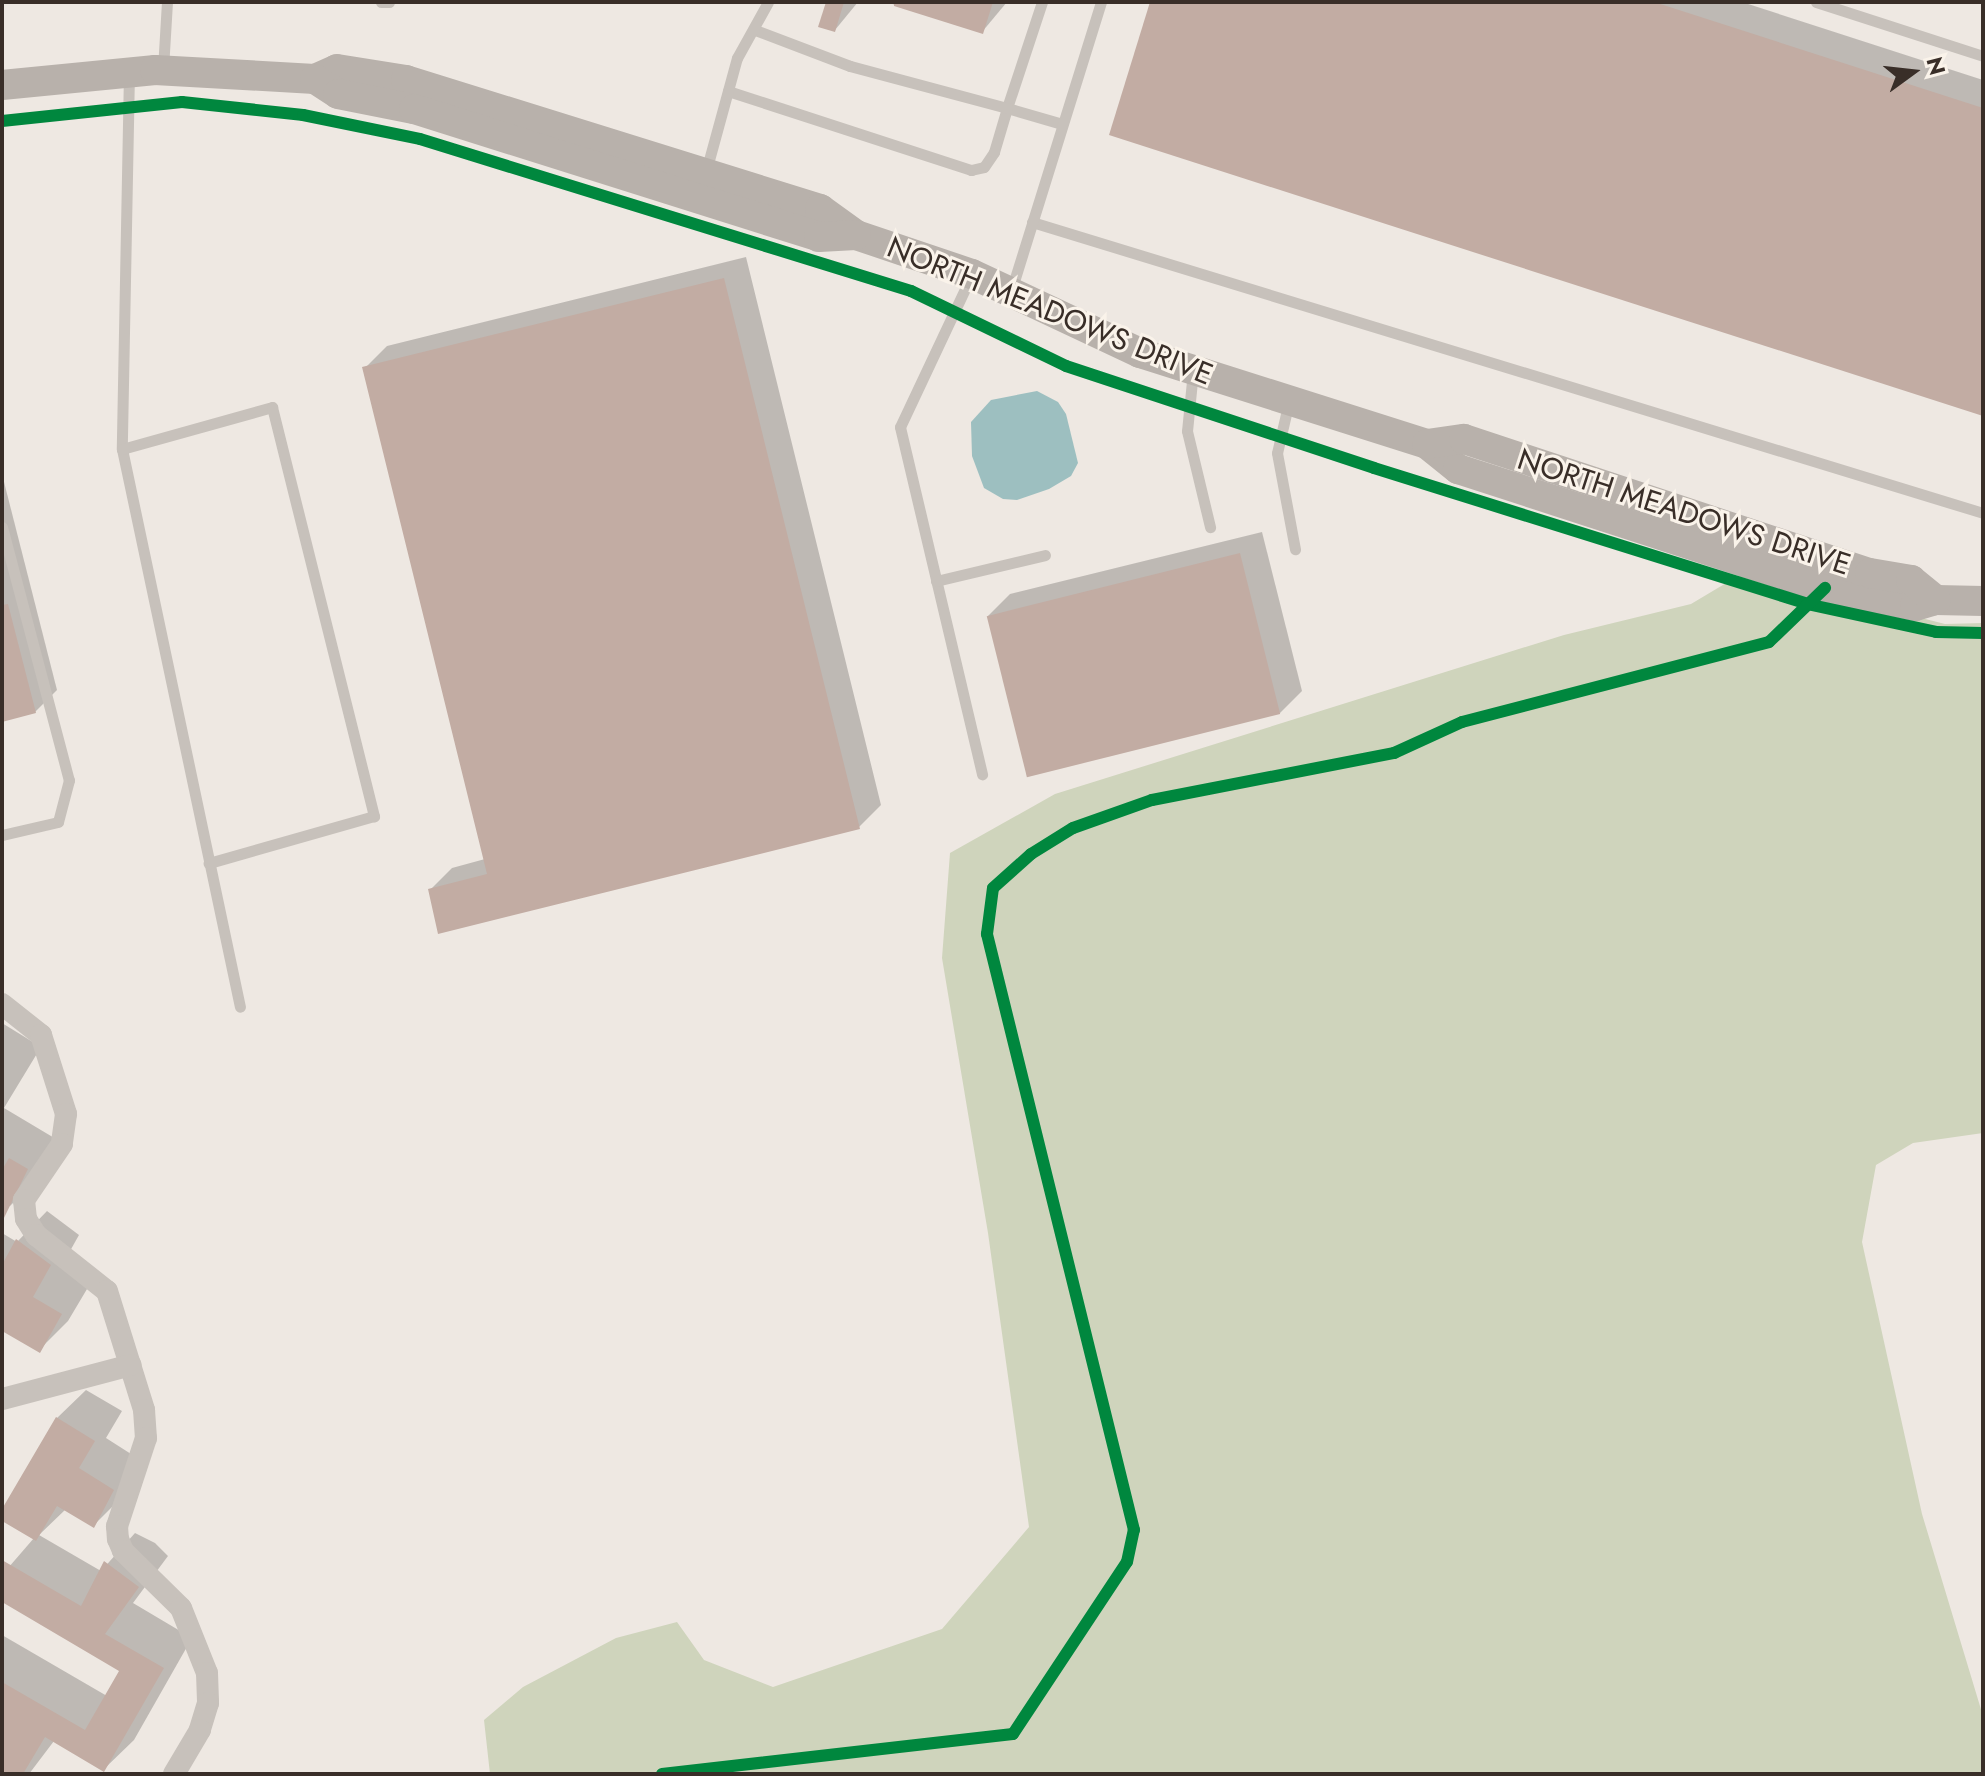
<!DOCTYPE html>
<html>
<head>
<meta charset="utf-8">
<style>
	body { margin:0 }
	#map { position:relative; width:1985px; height:1776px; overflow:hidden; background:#eee8e2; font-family:Jost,sans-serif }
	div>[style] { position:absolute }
	.green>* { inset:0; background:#cfd4bc }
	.water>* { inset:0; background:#9dbfc0 }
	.shadow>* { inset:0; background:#0003 }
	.building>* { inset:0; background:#c2aca3; transform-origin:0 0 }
	.lane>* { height:11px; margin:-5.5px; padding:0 5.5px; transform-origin:5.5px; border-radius:5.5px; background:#c7c1bb }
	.street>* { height:22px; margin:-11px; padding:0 11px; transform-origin:11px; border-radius:11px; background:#c7c1bb }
	.secondary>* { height:30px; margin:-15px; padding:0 15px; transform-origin:15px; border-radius:15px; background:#b8b1ab }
	.cycleway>* { height:12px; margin:-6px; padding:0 6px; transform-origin:6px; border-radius:6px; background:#00873e }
	span { translate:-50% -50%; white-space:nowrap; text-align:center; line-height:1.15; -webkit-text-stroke:6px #faf3ea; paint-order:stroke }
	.street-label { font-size:30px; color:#392e28 }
	.frame { position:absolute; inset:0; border:4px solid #392e28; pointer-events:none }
	.north { position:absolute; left:1873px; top:32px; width:80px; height:80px; -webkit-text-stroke:6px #faf3ea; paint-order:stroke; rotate:75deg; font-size:22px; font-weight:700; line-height:32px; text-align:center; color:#392e28 }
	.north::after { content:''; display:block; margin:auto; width:28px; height:36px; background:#392e28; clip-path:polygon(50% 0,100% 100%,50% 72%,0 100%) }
</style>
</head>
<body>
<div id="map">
	<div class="green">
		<i style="clip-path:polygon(1743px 573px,1945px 624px,1983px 623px,1983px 1133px,1913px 1143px,1876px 1165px,1862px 1242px,1922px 1514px,1983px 1716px,1983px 1774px,490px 1774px,484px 1720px,523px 1687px,616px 1638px,677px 1622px,704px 1660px,773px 1687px,942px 1629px,1029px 1527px,988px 1233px,942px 958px,950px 853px,1055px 794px,1564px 635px,1691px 604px)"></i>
	</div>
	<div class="water">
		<i style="clip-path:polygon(1037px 391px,1058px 402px,1066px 414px,1078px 463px,1071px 476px,1049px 489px,1017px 500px,1003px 499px,984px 488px,972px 456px,971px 422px,991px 400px)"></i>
	</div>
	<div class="shadow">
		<i style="clip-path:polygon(828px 2px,858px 2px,835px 30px)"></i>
		<i style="clip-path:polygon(886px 2px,1007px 2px,982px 32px)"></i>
		<i style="clip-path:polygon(1152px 2px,1742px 2px,1983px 80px,1983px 414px)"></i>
		<i style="clip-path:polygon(746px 257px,881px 805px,859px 827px,430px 890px,452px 868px,485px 859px,365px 368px,387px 346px)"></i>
		<i style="clip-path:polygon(2px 474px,57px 690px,35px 712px,2px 720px)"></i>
		<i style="clip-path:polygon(1262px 532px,1302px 691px,1280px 713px,988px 616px,1010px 594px)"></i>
		<i style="clip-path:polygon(2px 1023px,41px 1047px,4px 1108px,56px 1139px,39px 1177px,10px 1206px,2px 1202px)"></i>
		<i style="clip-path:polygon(47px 1211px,79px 1235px,61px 1267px,90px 1284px,68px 1321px,39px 1350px,2px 1328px,2px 1233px,17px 1242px)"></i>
		<i style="clip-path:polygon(86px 1390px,122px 1411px,106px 1438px,142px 1461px,122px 1497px,93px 1526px,66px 1509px,39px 1535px,101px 1571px,135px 1533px,155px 1543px,168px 1556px,133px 1603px,192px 1638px,134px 1740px,104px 1769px,54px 1741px,29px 1774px,2px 1774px,2px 1635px,107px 1696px,122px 1670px,2px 1600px,2px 1575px,34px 1538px,2px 1519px,2px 1513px,57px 1418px)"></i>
	</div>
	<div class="building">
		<i style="clip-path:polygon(826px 2px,844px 2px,835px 32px,818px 27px)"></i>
		<i style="clip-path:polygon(894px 2px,993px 2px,983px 34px,894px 6px)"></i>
		<i style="clip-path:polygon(1150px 2px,1654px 2px,1983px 108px,1983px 416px,1109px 135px)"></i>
		<i style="clip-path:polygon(724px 278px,860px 829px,438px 934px,428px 889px,487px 874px,362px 367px)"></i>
		<i style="left:1240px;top:553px;width:166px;height:261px;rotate:76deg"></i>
		<i style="clip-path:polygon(8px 604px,36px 713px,2px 722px,2px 605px)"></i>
		<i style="clip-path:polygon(9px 1158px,28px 1169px,2px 1222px,2px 1170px)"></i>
		<i style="clip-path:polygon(16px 1239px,51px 1265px,33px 1297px,62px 1314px,40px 1353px,2px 1331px,2px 1265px)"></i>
		<i style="clip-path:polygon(56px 1417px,95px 1441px,79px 1468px,114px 1490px,94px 1528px,57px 1506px,36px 1541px,2px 1521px,2px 1509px)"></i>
		<i style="clip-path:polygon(2px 1560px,81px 1606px,104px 1561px,139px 1587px,105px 1634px,164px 1668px,104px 1772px,45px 1737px,23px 1774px,2px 1774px,2px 1682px,85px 1730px,119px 1671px,2px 1602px)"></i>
	</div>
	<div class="lane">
		<i style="left:381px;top:2px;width:8px"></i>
		<i style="left:1042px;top:2px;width:112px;rotate:108.3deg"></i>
		<i style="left:1007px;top:108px;width:57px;rotate:16.2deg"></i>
		<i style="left:1816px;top:2px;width:176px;rotate:17.9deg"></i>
		<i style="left:163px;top:69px;width:67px;rotate:-86.6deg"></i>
		<i style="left:129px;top:72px;width:377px;rotate:91.1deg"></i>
		<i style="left:122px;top:449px;width:570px;rotate:78.06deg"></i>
		<i style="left:728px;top:91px;width:256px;rotate:18deg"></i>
		<i style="left:971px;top:170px;width:13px;rotate:-13deg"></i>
		<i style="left:984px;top:167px;width:18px;rotate:-56deg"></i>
		<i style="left:994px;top:152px;width:46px;rotate:-73.5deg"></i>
		<i style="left:1007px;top:108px;width:163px;rotate:-165deg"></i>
		<i style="left:850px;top:66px;width:102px;rotate:-159.2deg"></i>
		<i style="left:706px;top:171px;width:117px;rotate:-74.7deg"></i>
		<i style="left:737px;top:58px;width:64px;rotate:-61deg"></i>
		<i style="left:1032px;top:222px;width:995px;rotate:17.01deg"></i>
		<i style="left:972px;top:274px;width:169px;rotate:115.2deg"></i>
		<i style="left:900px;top:427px;width:357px;rotate:76.7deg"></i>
		<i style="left:1011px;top:291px;width:303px;rotate:-72.7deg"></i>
		<i style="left:1193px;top:371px;width:60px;rotate:95.7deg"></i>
		<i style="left:1187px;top:431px;width:99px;rotate:76.5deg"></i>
		<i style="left:1289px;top:401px;width:53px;rotate:103deg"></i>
		<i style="left:1277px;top:453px;width:98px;rotate:79.4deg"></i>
		<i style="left:122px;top:449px;width:156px;rotate:-15.6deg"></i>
		<i style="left:272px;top:407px;width:422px;rotate:76deg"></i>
		<i style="left:374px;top:816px;width:172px;rotate:164.1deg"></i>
		<i style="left:2px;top:527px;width:262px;rotate:75.2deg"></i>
		<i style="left:69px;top:780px;width:43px;rotate:104.7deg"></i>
		<i style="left:58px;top:822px;width:57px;rotate:166.9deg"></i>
		<i style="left:936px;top:581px;width:112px;rotate:-13.4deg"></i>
	</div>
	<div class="street">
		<i style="left:2px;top:1004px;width:50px;rotate:38.5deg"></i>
		<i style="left:41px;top:1035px;width:83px;rotate:72.4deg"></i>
		<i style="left:66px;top:1114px;width:30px;rotate:98deg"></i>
		<i style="left:62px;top:1144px;width:68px;rotate:124.2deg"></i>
		<i style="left:24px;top:1200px;width:19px;rotate:84deg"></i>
		<i style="left:26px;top:1219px;width:19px;rotate:58deg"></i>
		<i style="left:36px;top:1235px;width:90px;rotate:38.3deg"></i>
		<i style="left:107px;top:1291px;width:125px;rotate:72.7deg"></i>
		<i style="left:144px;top:1410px;width:28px;rotate:86deg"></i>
		<i style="left:146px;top:1438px;width:93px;rotate:108.2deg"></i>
		<i style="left:117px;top:1526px;width:13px;rotate:86deg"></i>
		<i style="left:118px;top:1539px;width:13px;rotate:67deg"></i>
		<i style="left:123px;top:1551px;width:81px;rotate:44.5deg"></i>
		<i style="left:181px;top:1608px;width:70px;rotate:68.2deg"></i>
		<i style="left:207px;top:1673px;width:30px;rotate:88deg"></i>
		<i style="left:208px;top:1703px;width:28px;rotate:107deg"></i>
		<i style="left:200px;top:1730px;width:51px;rotate:120.6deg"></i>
		<i style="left:2px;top:1399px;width:133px;rotate:-14.8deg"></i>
	</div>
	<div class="secondary">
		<i style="left:315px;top:79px;width:24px;rotate:-24deg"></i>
		<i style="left:337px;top:69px;width:70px;rotate:9.1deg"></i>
		<i style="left:406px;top:80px;width:434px;rotate:17.3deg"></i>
		<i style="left:820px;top:209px;width:44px;rotate:35.8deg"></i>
		<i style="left:856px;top:235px;width:122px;rotate:18.6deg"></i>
		<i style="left:972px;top:274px;width:186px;rotate:25.2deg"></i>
		<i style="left:1140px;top:353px;width:301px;rotate:17.6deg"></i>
		<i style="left:1427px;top:444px;width:40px;rotate:39deg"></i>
		<i style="left:1458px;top:469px;width:386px;rotate:18deg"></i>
		<i style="left:1825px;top:588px;width:92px;rotate:11.3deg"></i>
		<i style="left:1915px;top:606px;width:22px;rotate:-16deg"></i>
		<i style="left:1936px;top:600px;width:47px;rotate:1.2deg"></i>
		<i style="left:2px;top:85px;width:154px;rotate:-5.6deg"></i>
		<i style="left:155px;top:70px;width:160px;rotate:3.2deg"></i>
		<i style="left:315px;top:79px;width:27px;rotate:33deg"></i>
		<i style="left:338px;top:94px;width:77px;rotate:11.2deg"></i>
		<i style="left:414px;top:109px;width:425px;rotate:17.5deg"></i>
		<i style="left:819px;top:237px;width:37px;rotate:-3deg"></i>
		<i style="left:1427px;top:444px;width:37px;rotate:-8deg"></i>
		<i style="left:1464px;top:439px;width:428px;rotate:18.3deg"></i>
		<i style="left:1870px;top:573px;width:42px;rotate:9.7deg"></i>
		<i style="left:1911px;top:580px;width:32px;rotate:39deg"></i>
	</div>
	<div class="cycleway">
		<i style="left:2px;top:121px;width:181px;rotate:-6deg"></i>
		<i style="left:182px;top:102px;width:122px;rotate:6.1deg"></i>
		<i style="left:303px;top:115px;width:119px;rotate:11.6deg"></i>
		<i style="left:420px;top:139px;width:514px;rotate:17.2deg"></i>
		<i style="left:911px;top:291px;width:172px;rotate:25.8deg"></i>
		<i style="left:1066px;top:366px;width:324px;rotate:18.3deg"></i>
		<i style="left:1374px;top:468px;width:454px;rotate:17.4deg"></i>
		<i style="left:1807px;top:604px;width:132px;rotate:12.2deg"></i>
		<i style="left:1936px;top:632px;width:47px;rotate:1.2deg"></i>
		<i style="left:662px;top:1774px;width:353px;rotate:-6.5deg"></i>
		<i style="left:1013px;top:1734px;width:206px;rotate:-56.5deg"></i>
		<i style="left:1127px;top:1562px;width:33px;rotate:-78deg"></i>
		<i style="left:1134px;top:1530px;width:614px;rotate:-103.86deg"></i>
		<i style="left:987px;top:934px;width:46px;rotate:-82.6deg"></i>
		<i style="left:993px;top:888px;width:51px;rotate:-41.8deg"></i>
		<i style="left:1031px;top:854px;width:49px;rotate:-31.8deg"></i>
		<i style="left:1073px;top:828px;width:84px;rotate:-19.5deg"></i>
		<i style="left:1152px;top:800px;width:247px;rotate:-11deg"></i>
		<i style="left:1394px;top:753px;width:75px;rotate:-24.5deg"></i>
		<i style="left:1462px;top:722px;width:317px;rotate:-14.6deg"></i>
		<i style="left:1769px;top:642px;width:78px;rotate:-44deg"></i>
	</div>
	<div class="street-label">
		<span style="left:1050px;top:311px;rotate:22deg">NORTH MEADOWS DRIVE</span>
		<span style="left:1684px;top:512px;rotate:18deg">NORTH MEADOWS DRIVE</span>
	</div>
	<div class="frame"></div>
	<div class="north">N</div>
</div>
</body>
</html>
